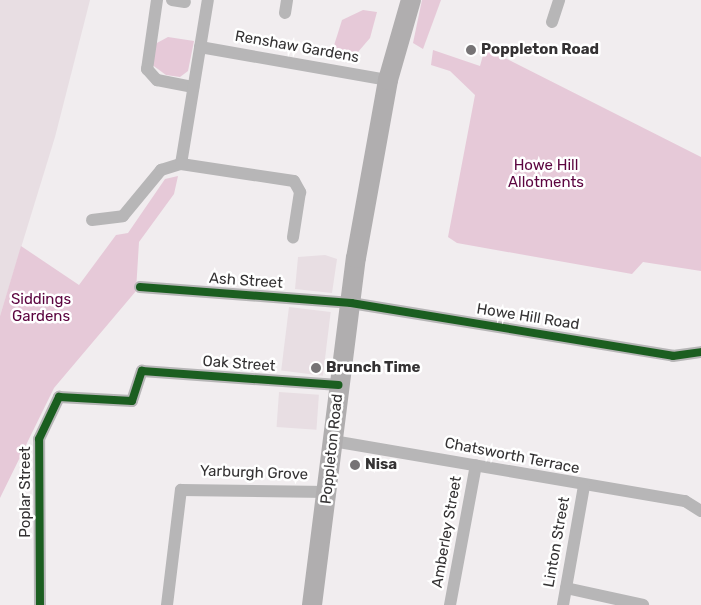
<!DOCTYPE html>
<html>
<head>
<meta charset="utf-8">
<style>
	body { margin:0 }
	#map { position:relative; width:701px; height:605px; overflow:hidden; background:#f1edef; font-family:Rubik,sans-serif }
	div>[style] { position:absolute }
	.built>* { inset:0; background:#e8dee3; transform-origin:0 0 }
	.green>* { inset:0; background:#e6c9d8 }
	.minor>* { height:12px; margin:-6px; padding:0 6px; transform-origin:6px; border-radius:6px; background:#b7b6b7 }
	.primary>* { height:20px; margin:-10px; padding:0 10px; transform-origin:10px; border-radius:10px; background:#b0aeaf }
	.cycleway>* { height:8px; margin:-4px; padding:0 4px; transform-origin:4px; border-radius:4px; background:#1b5e20 }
	.dots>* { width:14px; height:14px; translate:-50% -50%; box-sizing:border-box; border:2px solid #fff; border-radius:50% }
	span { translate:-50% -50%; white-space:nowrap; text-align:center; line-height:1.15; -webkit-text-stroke:5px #fff; paint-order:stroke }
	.street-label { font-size:15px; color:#343233 }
	.poi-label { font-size:15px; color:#343233; font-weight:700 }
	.left { translate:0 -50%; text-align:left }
	.park-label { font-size:15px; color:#5c0540 }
</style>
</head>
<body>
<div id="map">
	<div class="built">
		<i style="clip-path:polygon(0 0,90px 0,55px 137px,0 316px)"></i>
		<i style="clip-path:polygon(325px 255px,337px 259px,332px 293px,295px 289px,298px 257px)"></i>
		<i style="left:289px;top:307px;width:42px;height:64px;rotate:7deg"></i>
		<i style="left:279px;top:392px;width:40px;height:35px;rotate:4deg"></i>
	</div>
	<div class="green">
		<i style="clip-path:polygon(422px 0,441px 0,423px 49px,413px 43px)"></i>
		<i style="clip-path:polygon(363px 10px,377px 12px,370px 38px,352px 59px,331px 55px,342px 20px)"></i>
		<i style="clip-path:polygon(168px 37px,194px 41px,188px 71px,180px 77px,166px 75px,151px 64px,155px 44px)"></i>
		<i style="clip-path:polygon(485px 48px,701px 157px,701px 271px,643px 262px,632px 274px,457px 243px,448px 237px,475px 95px,450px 71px,431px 65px,433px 50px,480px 66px)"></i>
		<i style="clip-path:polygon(178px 176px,174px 194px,139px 242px,136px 291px,54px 388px,0 498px,0 316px,21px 246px,79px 285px,116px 235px,128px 233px,165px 179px)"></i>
	</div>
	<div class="minor">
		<i style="left:157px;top:0;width:70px;rotate:98.2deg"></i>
		<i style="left:147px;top:69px;width:15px;rotate:48deg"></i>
		<i style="left:157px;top:80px;width:37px;rotate:11deg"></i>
		<i style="left:172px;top:0;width:13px;rotate:9deg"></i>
		<i style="left:285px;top:13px;width:13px;rotate:-81deg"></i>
		<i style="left:552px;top:22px;width:23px;rotate:-72deg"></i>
		<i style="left:200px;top:47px;width:191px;rotate:10deg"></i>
		<i style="left:181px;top:164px;width:166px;rotate:-80.7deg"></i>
		<i style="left:92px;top:220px;width:31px;rotate:-7deg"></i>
		<i style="left:123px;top:216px;width:60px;rotate:-50.4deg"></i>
		<i style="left:161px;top:170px;width:21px;rotate:-17deg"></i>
		<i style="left:181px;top:164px;width:114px;rotate:8.6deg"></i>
		<i style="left:294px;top:181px;width:13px;rotate:61deg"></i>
		<i style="left:300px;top:192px;width:46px;rotate:98.8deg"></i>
		<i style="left:140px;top:287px;width:212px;rotate:4.3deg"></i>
		<i style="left:351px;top:303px;width:326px;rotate:9.3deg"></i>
		<i style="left:673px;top:356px;width:28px;rotate:-8deg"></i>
		<i style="left:333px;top:441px;width:357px;rotate:9.7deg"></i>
		<i style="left:685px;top:501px;width:19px;rotate:32deg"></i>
		<i style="left:566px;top:588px;width:79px;rotate:12.4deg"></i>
		<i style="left:40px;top:605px;width:166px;rotate:-90.3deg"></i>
		<i style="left:39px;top:439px;width:47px;rotate:-64.5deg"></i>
		<i style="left:59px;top:397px;width:73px;rotate:3.1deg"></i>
		<i style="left:132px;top:401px;width:32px;rotate:-72deg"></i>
		<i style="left:142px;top:371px;width:197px;rotate:4.1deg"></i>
		<i style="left:167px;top:605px;width:116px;rotate:-83.1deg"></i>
		<i style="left:181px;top:490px;width:147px;rotate:0.8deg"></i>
		<i style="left:450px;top:605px;width:142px;rotate:-79.5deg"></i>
		<i style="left:563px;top:605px;width:121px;rotate:-80deg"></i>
	</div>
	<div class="primary">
		<i style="left:312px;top:605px;width:350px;rotate:-82.8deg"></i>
		<i style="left:356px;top:258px;width:181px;rotate:-79.8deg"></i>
		<i style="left:388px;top:80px;width:83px;rotate:-74deg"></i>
	</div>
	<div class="cycleway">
		<i style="left:140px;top:287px;width:212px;rotate:4.3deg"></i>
		<i style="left:351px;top:303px;width:326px;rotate:9.3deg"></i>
		<i style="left:673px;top:356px;width:28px;rotate:-8deg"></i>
		<i style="left:40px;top:605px;width:166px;rotate:-90.3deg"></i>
		<i style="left:39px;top:439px;width:47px;rotate:-64.5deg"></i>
		<i style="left:59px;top:397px;width:73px;rotate:3.1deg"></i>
		<i style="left:132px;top:401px;width:32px;rotate:-72deg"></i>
		<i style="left:142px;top:371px;width:197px;rotate:4.1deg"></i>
	</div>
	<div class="dots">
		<i style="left:471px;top:50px;background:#767375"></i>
		<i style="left:316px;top:368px;background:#767375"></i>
		<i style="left:355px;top:465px;background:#767375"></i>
	</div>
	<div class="street-label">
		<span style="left:297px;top:47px;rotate:10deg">Renshaw Gardens</span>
		<span style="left:246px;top:281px;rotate:4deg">Ash Street</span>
		<span style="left:528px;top:317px;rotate:9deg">Howe Hill Road</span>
		<span style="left:239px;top:364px;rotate:4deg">Oak Street</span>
		<span style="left:332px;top:449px;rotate:-84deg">Poppleton Road</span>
		<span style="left:512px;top:456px;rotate:11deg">Chatsworth Terrace</span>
		<span style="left:254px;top:473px;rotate:2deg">Yarburgh Grove</span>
		<span style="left:26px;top:492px;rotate:-90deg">Poplar Street</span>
		<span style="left:447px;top:532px;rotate:-80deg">Amberley Street</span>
		<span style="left:557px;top:542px;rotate:-80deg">Linton Street</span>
	</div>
	<div class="poi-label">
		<span class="left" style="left:481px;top:50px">Poppleton Road</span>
		<span class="left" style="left:326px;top:368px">Brunch Time</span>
		<span class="left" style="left:365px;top:465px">Nisa</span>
	</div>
	<div class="park-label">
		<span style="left:546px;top:174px">Howe Hill<br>Allotments</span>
		<span style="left:41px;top:308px">Siddings<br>Gardens</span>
	</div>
</div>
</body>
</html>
